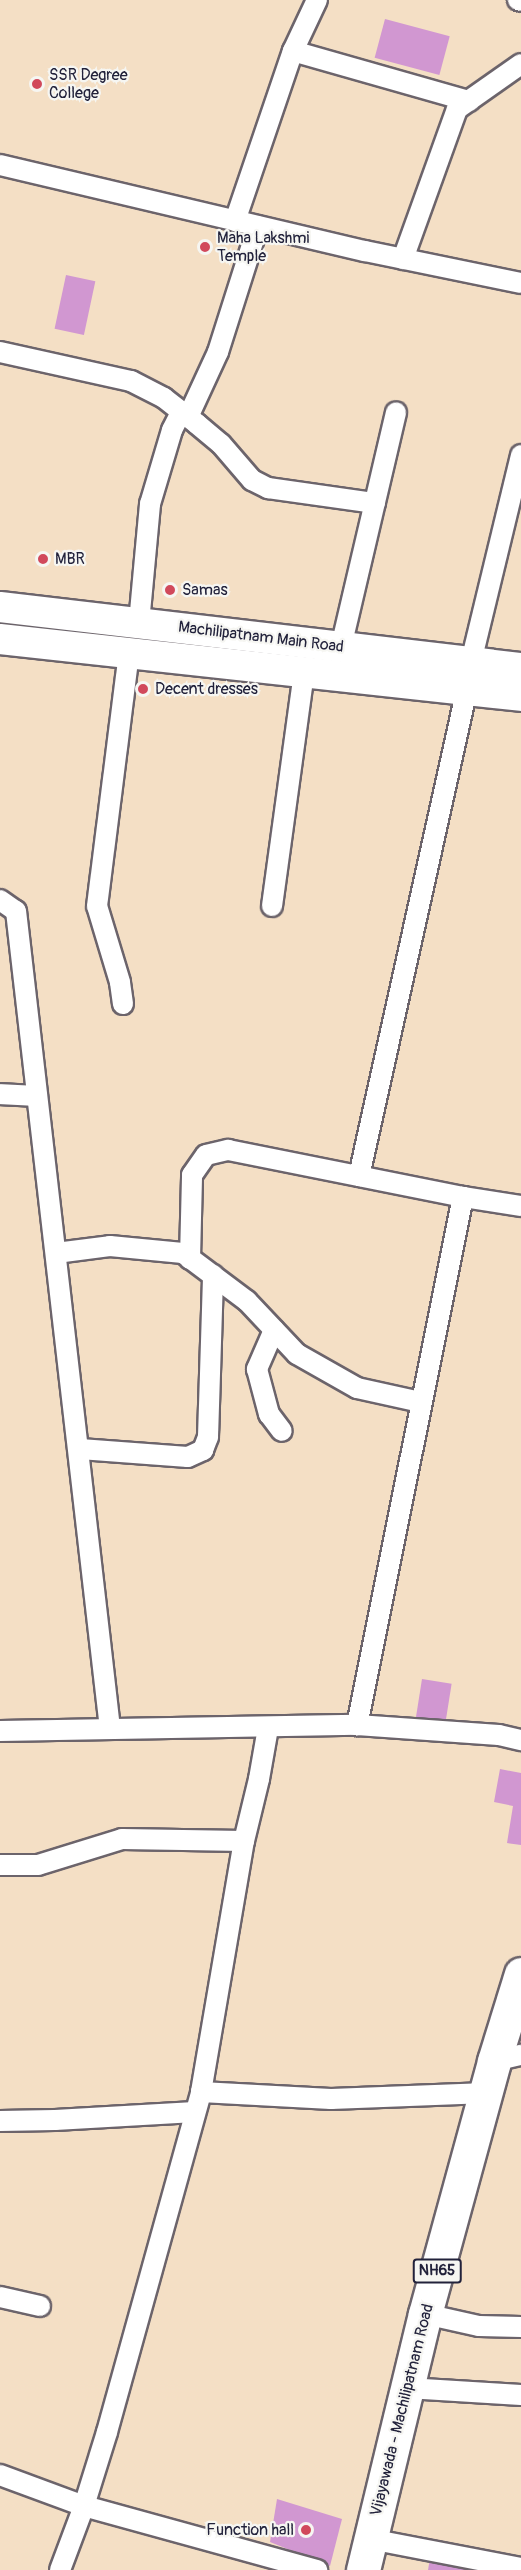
<!DOCTYPE html>
<html>
<head>
<meta charset="utf-8">
<style>
	body { margin:0 }
	#map { position:relative; width:521px; height:2570px; overflow:hidden; background:#f4dfc5; font-family:Pangolin,sans-serif }
	div>[style] { position:absolute }
	.building>* { inset:0; background:#d197d1; transform-origin:0 0 }
	.roads { filter:drop-shadow(2px 0 #6c646b) drop-shadow(-2px 0 #6c646b) drop-shadow(0 2px #6c646b) drop-shadow(0 -2px #6c646b) }
	.street>* { height:20px; margin:-10px; padding:0 10px; transform-origin:10px; border-radius:10px; background:#fff }
	.primary>* { height:30px; margin:-15px; padding:0 15px; transform-origin:15px; border-radius:15px; background:#fff }
	.highway>* { height:33px; margin:-16.5px; padding:0 16.5px; transform-origin:16.5px; border-radius:16.5px; background:#fff }
	.dots>* { width:16px; height:16px; translate:-50% -50%; box-sizing:border-box; border:3px solid #f6f6f2; border-radius:50% }
	span { translate:-50% -50%; white-space:nowrap; text-align:center; line-height:1.15; -webkit-text-stroke:4.5px #f6f6f2; paint-order:stroke }
	.shield-label span { padding:2px 4px; background:#f6f6f2; border:2px solid; border-radius:4px; -webkit-text-stroke-width:0 }
	.shield-label { font-size:15px; color:#22223b; font-weight:700 }
	.poi-label { font-size:16px; color:#22223b }
	.left { translate:0 -50%; text-align:left }
	.right { translate:-100% -50%; text-align:right }
	.street-label { font-size:16px; color:#22223b }
</style>
</head>
<body>
<div id="map">
	<div class="building">
		<i style="left:385px;top:19px;width:67px;height:40px;rotate:15deg"></i>
		<i style="left:66px;top:275px;width:30px;height:55px;rotate:12deg"></i>
		<i style="left:422px;top:1679px;width:30px;height:47px;rotate:9deg"></i>
		<i style="clip-path:polygon(500px 1769px,521px 1773px,521px 1845px,507px 1843px,513px 1806px,494px 1802px)"></i>
		<i style="clip-path:polygon(277px 2499px,342px 2519px,330px 2566px,270px 2542px)"></i>
		<i style="clip-path:polygon(431px 2553px,499px 2570px,428px 2570px)"></i>
	</div>
	<div class="roads">
		<div class="street">
			<i style="left:518px;top:0;width:3px;rotate:18deg"></i>
			<i style="left:293px;top:51px;width:183px;rotate:15.9deg"></i>
			<i style="left:0;top:165px;width:375px;rotate:13.3deg"></i>
			<i style="left:365px;top:251px;width:159px;rotate:11.6deg"></i>
			<i style="left:235px;top:221px;width:180px;rotate:-71.2deg"></i>
			<i style="left:293px;top:51px;width:56px;rotate:-64.8deg"></i>
			<i style="left:403px;top:259px;width:159px;rotate:-70.2deg"></i>
			<i style="left:457px;top:109px;width:78px;rotate:-35.1deg"></i>
			<i style="left:0;top:352px;width:134px;rotate:12.5deg"></i>
			<i style="left:131px;top:381px;width:37px;rotate:27deg"></i>
			<i style="left:164px;top:398px;width:42px;rotate:38.2deg"></i>
			<i style="left:197px;top:424px;width:31px;rotate:40deg"></i>
			<i style="left:221px;top:444px;width:48px;rotate:49.3deg"></i>
			<i style="left:252px;top:480px;width:18px;rotate:27deg"></i>
			<i style="left:268px;top:488px;width:108px;rotate:8deg"></i>
			<i style="left:188px;top:417px;width:72px;rotate:-65.2deg"></i>
			<i style="left:218px;top:352px;width:132px;rotate:-72.4deg"></i>
			<i style="left:139px;top:623px;width:120px;rotate:-84.7deg"></i>
			<i style="left:150px;top:504px;width:77px;rotate:-73.4deg"></i>
			<i style="left:172px;top:430px;width:20px;rotate:-63deg"></i>
			<i style="left:341px;top:647px;width:241px;rotate:-76.8deg"></i>
			<i style="left:471px;top:662px;width:213px;rotate:-76.4deg"></i>
			<i style="left:0;top:900px;width:19px;rotate:35deg"></i>
			<i style="left:16px;top:911px;width:823px;rotate:83.44deg"></i>
			<i style="left:272px;top:906px;width:235px;rotate:-82.2deg"></i>
			<i style="left:123px;top:1004px;width:22px;rotate:-98deg"></i>
			<i style="left:120px;top:982px;width:79px;rotate:-106.8deg"></i>
			<i style="left:97px;top:906px;width:254px;rotate:-82.8deg"></i>
			<i style="left:0;top:1094px;width:37px;rotate:3deg"></i>
			<i style="left:359px;top:1176px;width:499px;rotate:-77.5deg"></i>
			<i style="left:463px;top:1197px;width:59px;rotate:8.8deg"></i>
			<i style="left:56px;top:1253px;width:54px;rotate:-7.4deg"></i>
			<i style="left:110px;top:1246px;width:73px;rotate:5.5deg"></i>
			<i style="left:183px;top:1253px;width:80px;rotate:36.9deg"></i>
			<i style="left:247px;top:1301px;width:73px;rotate:46.7deg"></i>
			<i style="left:297px;top:1354px;width:69px;rotate:29.5deg"></i>
			<i style="left:357px;top:1388px;width:65px;rotate:12.5deg"></i>
			<i style="left:190px;top:1259px;width:84px;rotate:-88.6deg"></i>
			<i style="left:192px;top:1175px;width:24px;rotate:-55deg"></i>
			<i style="left:206px;top:1155px;width:23px;rotate:-13deg"></i>
			<i style="left:228px;top:1150px;width:240px;rotate:11.3deg"></i>
			<i style="left:463px;top:1197px;width:539px;rotate:101.35deg"></i>
			<i style="left:274px;top:1330px;width:43px;rotate:113.6deg"></i>
			<i style="left:257px;top:1369px;width:47px;rotate:75.1deg"></i>
			<i style="left:269px;top:1414px;width:21px;rotate:53deg"></i>
			<i style="left:80px;top:1449px;width:108px;rotate:4.2deg"></i>
			<i style="left:188px;top:1457px;width:17px;rotate:-25deg"></i>
			<i style="left:203px;top:1450px;width:14px;rotate:-69deg"></i>
			<i style="left:208px;top:1437px;width:162px;rotate:-88.2deg"></i>
			<i style="left:0;top:1731px;width:357px;rotate:-1deg"></i>
			<i style="left:357px;top:1725px;width:142px;rotate:4deg"></i>
			<i style="left:499px;top:1735px;width:23px;rotate:13deg"></i>
			<i style="left:0;top:1865px;width:38px"></i>
			<i style="left:38px;top:1865px;width:88px;rotate:-17.2deg"></i>
			<i style="left:122px;top:1839px;width:122px;rotate:0.9deg"></i>
			<i style="left:494px;top:2061px;width:28px;rotate:-13deg"></i>
			<i style="left:201px;top:2092px;width:130px;rotate:3.1deg"></i>
			<i style="left:331px;top:2099px;width:156px;rotate:-2.2deg"></i>
			<i style="left:0;top:2121px;width:55px;rotate:-1deg"></i>
			<i style="left:55px;top:2120px;width:140px;rotate:-3.3deg"></i>
			<i style="left:0;top:2297px;width:41px;rotate:12.7deg"></i>
			<i style="left:425px;top:2314px;width:55px;rotate:12.5deg"></i>
			<i style="left:479px;top:2326px;width:42px;rotate:1.4deg"></i>
			<i style="left:407px;top:2388px;width:114px;rotate:3.5deg"></i>
			<i style="left:0;top:2475px;width:90px;rotate:20.3deg"></i>
			<i style="left:84px;top:2506px;width:242px;rotate:15.4deg"></i>
			<i style="left:370px;top:2539px;width:154px;rotate:10.9deg"></i>
			<i style="left:60px;top:2570px;width:68px;rotate:-69.4deg"></i>
			<i style="left:84px;top:2506px;width:77px;rotate:-72.7deg"></i>
			<i style="left:107px;top:2432px;width:353px;rotate:-74.5deg"></i>
			<i style="left:201px;top:2092px;width:255px;rotate:-80.3deg"></i>
			<i style="left:244px;top:1841px;width:64px;rotate:-76.4deg"></i>
			<i style="left:259px;top:1779px;width:52px;rotate:-80deg"></i>
		</div>
		<div class="primary">
			<i style="left:0;top:607px;width:525px;rotate:6.68deg"></i>
			<i style="left:0;top:639px;width:524px;rotate:6.24deg"></i>
		</div>
		<div class="highway">
			<i style="left:363px;top:2570px;width:263px;rotate:-76.4deg"></i>
			<i style="left:425px;top:2314px;width:262px;rotate:-74.7deg"></i>
			<i style="left:494px;top:2061px;width:91px;rotate:-72.8deg"></i>
		</div>
	</div>
	<div class="dots">
		<i style="left:37px;top:84px;background:#d1495b"></i>
		<i style="left:205px;top:247px;background:#d1495b"></i>
		<i style="left:43px;top:559px;background:#d1495b"></i>
		<i style="left:170px;top:590px;background:#d1495b"></i>
		<i style="left:143px;top:689px;background:#d1495b"></i>
		<i style="left:306px;top:2530px;background:#d1495b"></i>
	</div>
	<div class="shield-label">
		<span style="left:437px;top:2271px">NH65</span>
	</div>
	<div class="poi-label">
		<span class="left" style="left:49px;top:84px">SSR Degree<br>College</span>
		<span class="left" style="left:217px;top:247px">Maha Lakshmi<br>Temple</span>
		<span class="left" style="left:55px;top:559px">MBR</span>
		<span class="left" style="left:182px;top:590px">Samas</span>
		<span class="left" style="left:155px;top:689px">Decent dresses</span>
		<span class="right" style="left:294px;top:2530px">Function hall</span>
	</div>
	<div class="street-label">
		<span style="left:261px;top:637px;rotate:7deg">Machilipatnam Main Road</span>
		<span style="left:402px;top:2410px;rotate:-76deg">Vijayawada - Machilipatnam Road</span>
	</div>
</div>
</body>
</html>
